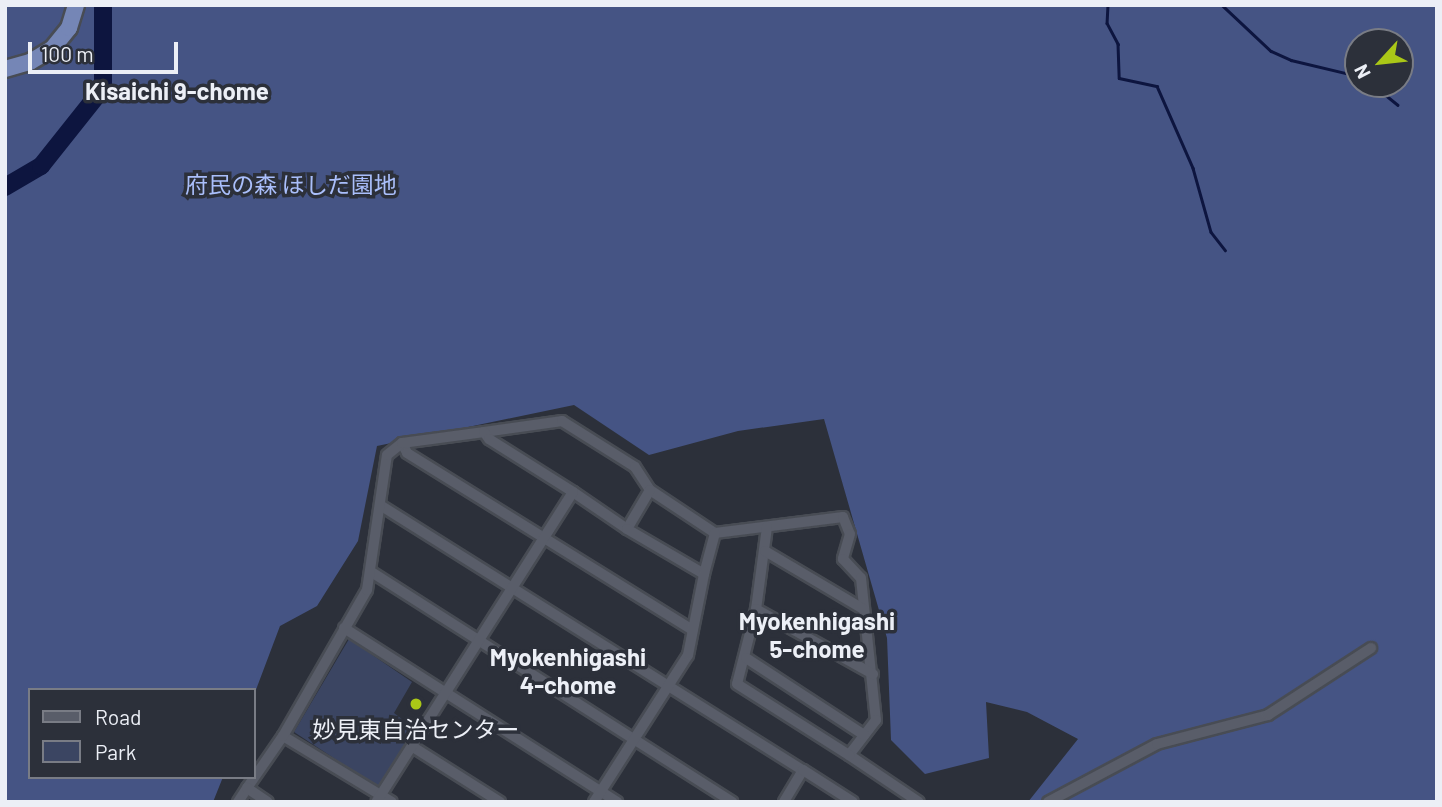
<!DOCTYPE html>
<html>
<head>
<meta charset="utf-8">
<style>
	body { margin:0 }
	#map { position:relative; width:1442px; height:807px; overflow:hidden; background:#2c303a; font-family:Barlow,"Noto Sans JP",sans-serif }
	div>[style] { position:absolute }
	.green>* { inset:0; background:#3b4562 }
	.forest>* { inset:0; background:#455484 }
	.stream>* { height:2.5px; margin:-1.25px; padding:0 1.25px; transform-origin:1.25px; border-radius:1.25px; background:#0d153f }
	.river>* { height:18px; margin:-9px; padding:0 9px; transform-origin:9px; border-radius:9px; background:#0d153f }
	.roads { filter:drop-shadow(2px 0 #484c54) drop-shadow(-2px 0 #484c54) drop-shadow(0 2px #484c54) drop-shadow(0 -2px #484c54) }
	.minor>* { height:10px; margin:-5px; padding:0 5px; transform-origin:5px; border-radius:5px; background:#595d69 }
	.trunk>* { height:16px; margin:-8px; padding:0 8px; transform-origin:8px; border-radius:8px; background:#7586b6 }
	.dots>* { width:19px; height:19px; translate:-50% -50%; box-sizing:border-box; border:4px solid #2c303a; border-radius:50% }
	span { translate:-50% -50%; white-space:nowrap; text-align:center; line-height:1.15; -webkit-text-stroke:7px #2c303a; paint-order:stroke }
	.park-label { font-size:23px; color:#aabffb }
	.poi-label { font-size:23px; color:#eceff6 }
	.neighbourhood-label { font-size:24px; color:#eceff6; font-weight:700 }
	.frame { position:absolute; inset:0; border:7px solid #eceff6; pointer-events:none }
	.legend { position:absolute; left:28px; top:688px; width:228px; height:91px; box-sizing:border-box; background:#2c303a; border:2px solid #797c85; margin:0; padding:9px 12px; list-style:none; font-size:21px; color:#eceff6 }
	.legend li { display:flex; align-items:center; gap:14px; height:35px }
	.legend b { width:35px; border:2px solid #797c85 }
	.north { position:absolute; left:1344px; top:28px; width:70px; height:70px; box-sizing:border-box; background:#2c303a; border:2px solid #797c85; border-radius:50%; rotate:243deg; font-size:19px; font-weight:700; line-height:28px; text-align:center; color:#eceff6 }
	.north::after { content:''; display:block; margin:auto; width:24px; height:32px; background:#aac717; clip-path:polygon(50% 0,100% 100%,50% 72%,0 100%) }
	.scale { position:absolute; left:28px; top:42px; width:150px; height:32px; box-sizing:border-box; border:4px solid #eceff6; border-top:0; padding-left:9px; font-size:21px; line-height:24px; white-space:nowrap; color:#eceff6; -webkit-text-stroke:5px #2c303a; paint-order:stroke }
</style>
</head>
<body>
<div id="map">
	<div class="green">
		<i style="clip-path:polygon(349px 639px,412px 682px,394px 713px,415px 729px,378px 787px,294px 732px)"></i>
	</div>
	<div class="forest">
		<i style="clip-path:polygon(evenodd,5px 5px,1437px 5px,1437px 802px,1028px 802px,1078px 739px,1027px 712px,986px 702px,989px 758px,925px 774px,891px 740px,887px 638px,824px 419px,738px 431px,649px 455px,574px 405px,377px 446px,358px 541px,317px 606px,280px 626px,254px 695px,254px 690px,30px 690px,30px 777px,223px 777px,213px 802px,5px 802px,5px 5px,1358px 42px,1400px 42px,1400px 84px,1358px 84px,1358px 42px)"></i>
	</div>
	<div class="stream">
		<i style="left:1108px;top:5px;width:18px;rotate:93deg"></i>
		<i style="left:1107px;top:23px;width:24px;rotate:62deg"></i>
		<i style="left:1118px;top:44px;width:34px;rotate:88deg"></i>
		<i style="left:1119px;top:78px;width:39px;rotate:12deg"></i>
		<i style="left:1157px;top:86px;width:90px;rotate:66.3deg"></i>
		<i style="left:1193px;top:168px;width:66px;rotate:74.3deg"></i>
		<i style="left:1211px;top:232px;width:23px;rotate:52deg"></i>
		<i style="left:1222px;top:5px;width:67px;rotate:43.2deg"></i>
		<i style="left:1271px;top:51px;width:22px;rotate:24deg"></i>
		<i style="left:1291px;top:60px;width:69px;rotate:13.4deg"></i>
		<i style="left:1372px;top:84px;width:33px;rotate:39deg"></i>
	</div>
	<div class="river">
		<i style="left:5px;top:187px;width:42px;rotate:-30.3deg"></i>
		<i style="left:41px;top:166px;width:100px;rotate:-51.5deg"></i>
		<i style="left:103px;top:88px;width:83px;rotate:-90deg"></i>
	</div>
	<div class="roads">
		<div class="minor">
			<i style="left:484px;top:432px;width:79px;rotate:-8deg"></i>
			<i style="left:562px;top:421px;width:86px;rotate:32.2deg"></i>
			<i style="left:635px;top:467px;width:27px;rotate:57deg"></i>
			<i style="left:650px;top:490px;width:78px;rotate:33.5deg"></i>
			<i style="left:715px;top:533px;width:129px;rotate:-7.1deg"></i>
			<i style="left:843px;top:517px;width:18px;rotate:68deg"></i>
			<i style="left:850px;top:534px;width:26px;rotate:106deg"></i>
			<i style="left:843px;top:559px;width:26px;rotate:47deg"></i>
			<i style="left:861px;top:578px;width:143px;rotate:84deg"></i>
			<i style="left:876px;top:720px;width:44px;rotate:127.6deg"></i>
			<i style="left:849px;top:755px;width:84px;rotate:33.9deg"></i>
			<i style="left:402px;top:443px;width:11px;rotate:63deg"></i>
			<i style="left:407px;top:453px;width:336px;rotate:31.8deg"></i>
			<i style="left:573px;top:492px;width:65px;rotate:34.4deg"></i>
			<i style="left:627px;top:529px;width:45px;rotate:-59.5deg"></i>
			<i style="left:380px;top:505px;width:499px;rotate:32.1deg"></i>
			<i style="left:803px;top:770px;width:37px;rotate:121deg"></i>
			<i style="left:767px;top:527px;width:83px;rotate:97.6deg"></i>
			<i style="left:756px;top:609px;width:77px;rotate:104.2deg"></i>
			<i style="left:737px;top:684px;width:133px;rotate:32.4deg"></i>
			<i style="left:627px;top:529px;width:89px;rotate:30.3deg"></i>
			<i style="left:704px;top:574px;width:42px;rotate:-75deg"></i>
			<i style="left:765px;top:551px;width:114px;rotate:30.6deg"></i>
			<i style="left:373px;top:573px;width:426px;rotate:32.5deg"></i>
			<i style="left:756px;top:609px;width:134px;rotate:29.1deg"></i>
			<i style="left:344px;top:628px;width:324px;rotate:32.5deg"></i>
			<i style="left:746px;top:658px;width:141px;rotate:33.1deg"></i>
			<i style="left:283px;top:736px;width:127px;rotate:31.2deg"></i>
			<i style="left:413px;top:747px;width:103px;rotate:32.3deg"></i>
			<i style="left:803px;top:770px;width:59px;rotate:32.6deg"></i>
			<i style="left:247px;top:788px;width:63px;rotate:-55.3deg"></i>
			<i style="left:283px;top:736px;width:168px;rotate:-60.1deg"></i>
			<i style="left:367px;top:590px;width:136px;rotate:-81.6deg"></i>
			<i style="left:387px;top:455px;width:19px;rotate:-39deg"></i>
			<i style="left:402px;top:443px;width:83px;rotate:-7.6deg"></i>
			<i style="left:484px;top:432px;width:9px;rotate:54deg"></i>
			<i style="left:489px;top:439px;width:99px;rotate:32.2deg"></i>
			<i style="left:573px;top:492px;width:367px;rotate:122.4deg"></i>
			<i style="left:238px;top:802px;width:17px;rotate:-57deg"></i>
			<i style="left:247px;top:788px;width:25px;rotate:34deg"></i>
			<i style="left:594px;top:802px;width:174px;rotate:-57.4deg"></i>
			<i style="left:688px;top:655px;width:83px;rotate:-78.8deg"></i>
			<i style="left:1048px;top:802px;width:123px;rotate:-28deg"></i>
			<i style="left:1157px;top:744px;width:115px;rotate:-14.6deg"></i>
			<i style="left:1268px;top:715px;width:123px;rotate:-33deg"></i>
		</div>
		<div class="trunk">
			<i style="left:5px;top:69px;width:26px;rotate:-16deg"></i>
			<i style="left:30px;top:62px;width:26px;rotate:-31deg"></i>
			<i style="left:52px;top:49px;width:27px;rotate:-51deg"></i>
			<i style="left:69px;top:28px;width:24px;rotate:-73deg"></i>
		</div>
	</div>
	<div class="dots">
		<i style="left:416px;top:704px;background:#aac717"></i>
	</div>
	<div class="park-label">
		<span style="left:291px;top:184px">府民の森 ほしだ園地</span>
	</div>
	<div class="poi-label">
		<span style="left:416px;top:729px">妙見東自治センター</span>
	</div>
	<div class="neighbourhood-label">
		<span style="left:177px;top:91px">Kisaichi 9-chome</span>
		<span style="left:817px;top:635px">Myokenhigashi<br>5-chome</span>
		<span style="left:568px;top:671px">Myokenhigashi<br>4-chome</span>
	</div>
	<div class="frame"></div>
	<ul class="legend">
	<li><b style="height:9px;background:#595d69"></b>Road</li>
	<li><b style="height:19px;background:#3b4562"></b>Park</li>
	</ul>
	<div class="north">N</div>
	<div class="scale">100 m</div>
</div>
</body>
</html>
